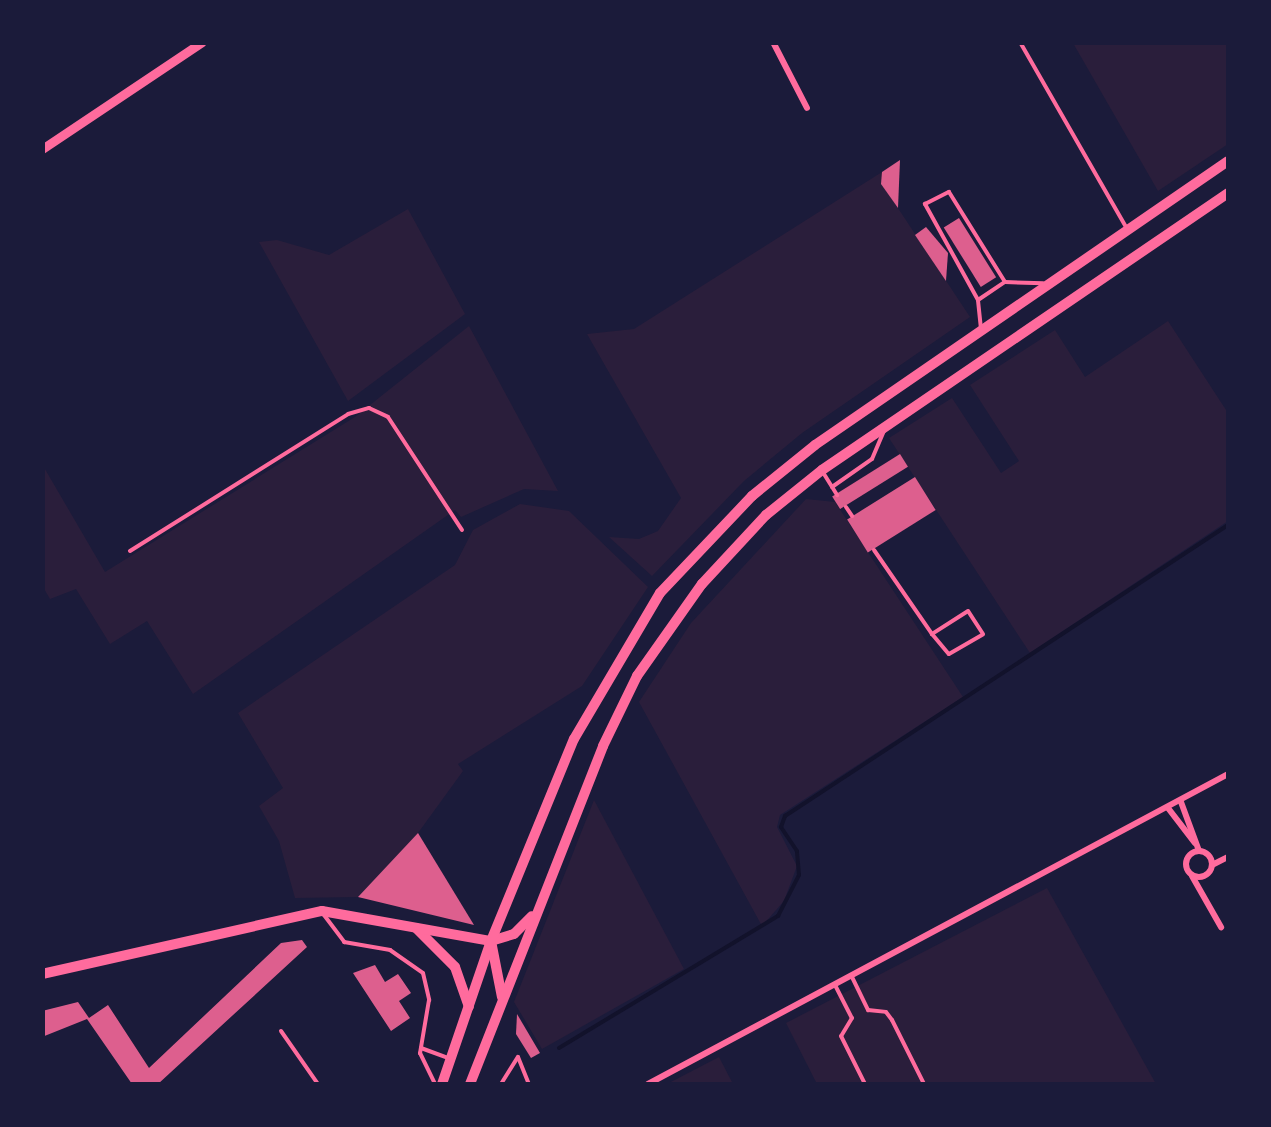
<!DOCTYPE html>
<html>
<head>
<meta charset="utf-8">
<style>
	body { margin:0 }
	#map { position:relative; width:1271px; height:1127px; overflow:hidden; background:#1b1b3a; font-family:Literata,serif }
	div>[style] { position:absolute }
	.green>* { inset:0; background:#2a1e3b }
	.stream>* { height:4px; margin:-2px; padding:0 2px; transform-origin:2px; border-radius:2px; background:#12122b }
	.building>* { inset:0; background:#dd5f8e; transform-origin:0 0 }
	.service>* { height:4px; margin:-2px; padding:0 2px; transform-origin:2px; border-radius:2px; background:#ff6b9d }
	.minor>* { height:6px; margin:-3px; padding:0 3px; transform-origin:3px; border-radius:3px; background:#ff6b9d }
	.minor>.ring { margin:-3px; padding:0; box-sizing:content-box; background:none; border:6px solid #ff6b9d; border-radius:50% }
	.tertiary>* { height:9px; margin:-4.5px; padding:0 4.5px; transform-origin:4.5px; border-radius:4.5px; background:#ff6b9d }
	.primary>* { height:10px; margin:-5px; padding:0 5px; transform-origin:5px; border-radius:5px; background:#ff6b9d }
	span { translate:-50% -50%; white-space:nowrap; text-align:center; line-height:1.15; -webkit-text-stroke:10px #1b1b3a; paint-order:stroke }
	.frame { position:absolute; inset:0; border:45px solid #1b1b3a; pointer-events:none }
</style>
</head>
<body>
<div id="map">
	<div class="green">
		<i style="clip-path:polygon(1073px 43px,1228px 43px,1228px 144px,1158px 191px)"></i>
		<i style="clip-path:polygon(882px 172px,882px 184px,970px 317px,802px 433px,744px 481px,652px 576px,609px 537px,639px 539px,658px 531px,681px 498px,587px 334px,634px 329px)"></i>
		<i style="clip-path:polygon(408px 209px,465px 314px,348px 401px,259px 242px,277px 240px,329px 255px)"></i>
		<i style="clip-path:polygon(1168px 321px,1228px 413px,1228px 521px,1030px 653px,889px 438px,952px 398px,1001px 473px,1019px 461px,970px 385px,1055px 330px,1085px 377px)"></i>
		<i style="clip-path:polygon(469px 326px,558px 491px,524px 489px,461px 517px,455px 510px,193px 694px,147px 621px,110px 644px,76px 589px,50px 599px,43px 587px,42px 464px,105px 572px,355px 417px)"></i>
		<i style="clip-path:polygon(806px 499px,835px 502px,963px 697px,780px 815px,777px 827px,797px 866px,784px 901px,762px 926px,639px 702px,691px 623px)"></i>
		<i style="clip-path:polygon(520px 504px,569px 511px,648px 587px,582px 686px,458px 764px,463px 771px,418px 833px,358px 897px,295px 898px,279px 841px,259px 806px,283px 788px,238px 713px,455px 565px,473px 530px)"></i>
		<i style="clip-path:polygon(594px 800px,684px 969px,542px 1049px,514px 1002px)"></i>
		<i style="clip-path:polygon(1047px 888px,1156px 1084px,817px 1084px,786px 1023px)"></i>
		<i style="clip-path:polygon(719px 1057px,733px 1084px,667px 1084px)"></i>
	</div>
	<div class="stream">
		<i style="left:559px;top:1048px;width:256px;rotate:-31.1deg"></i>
		<i style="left:778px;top:916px;width:46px;rotate:-62.9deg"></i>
		<i style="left:799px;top:875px;width:24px;rotate:-95deg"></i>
		<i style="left:797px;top:851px;width:29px;rotate:-124deg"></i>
		<i style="left:781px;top:827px;width:12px;rotate:-70deg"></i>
		<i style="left:785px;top:816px;width:530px;rotate:-33.3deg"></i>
	</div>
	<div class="building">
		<i style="clip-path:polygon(900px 160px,898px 208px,881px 184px,882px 172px)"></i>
		<i style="left:959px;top:218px;width:70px;height:18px;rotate:58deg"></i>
		<i style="clip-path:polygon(926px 227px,948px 253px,946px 281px,915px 235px)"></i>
		<i style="left:900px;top:454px;width:15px;height:80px;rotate:58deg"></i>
		<i style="left:915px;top:477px;width:39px;height:80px;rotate:58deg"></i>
		<i style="clip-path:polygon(418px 833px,474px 925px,358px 897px)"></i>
		<i style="clip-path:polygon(302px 940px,307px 947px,158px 1084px,132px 1084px,87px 1019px,42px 1037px,42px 1011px,78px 1002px,89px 1018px,108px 1005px,149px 1068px,281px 943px)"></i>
		<i style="clip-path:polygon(375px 965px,385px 982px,398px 974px,411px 993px,399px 1001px,410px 1018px,391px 1031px,353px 973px)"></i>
		<i style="clip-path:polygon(517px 1014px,540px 1053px,531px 1058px,516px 1034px)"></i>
	</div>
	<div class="service">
		<i style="left:1020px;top:42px;width:215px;rotate:60.2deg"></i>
		<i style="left:978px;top:300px;width:32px;rotate:-34deg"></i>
		<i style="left:1005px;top:282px;width:38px;rotate:2deg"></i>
		<i style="left:981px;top:329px;width:29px;rotate:-96deg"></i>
		<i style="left:978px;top:300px;width:110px;rotate:-118.9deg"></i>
		<i style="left:925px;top:204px;width:27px;rotate:-27deg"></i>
		<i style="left:949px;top:192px;width:106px;rotate:58.1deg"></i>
		<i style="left:824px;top:474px;width:25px;rotate:58deg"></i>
		<i style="left:832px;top:487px;width:49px;rotate:-35deg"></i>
		<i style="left:872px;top:459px;width:30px;rotate:-67deg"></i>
		<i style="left:846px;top:507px;width:11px;rotate:56deg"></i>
		<i style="left:874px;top:550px;width:102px;rotate:55.4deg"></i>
		<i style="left:932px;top:634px;width:26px;rotate:50deg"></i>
		<i style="left:949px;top:654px;width:39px;rotate:-30deg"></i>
		<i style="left:983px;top:634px;width:27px;rotate:-123deg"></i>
		<i style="left:968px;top:611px;width:43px;rotate:147.4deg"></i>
		<i style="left:130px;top:551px;width:257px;rotate:-32.1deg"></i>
		<i style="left:348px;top:414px;width:22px;rotate:-16deg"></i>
		<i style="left:369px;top:408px;width:21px;rotate:25deg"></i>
		<i style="left:388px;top:417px;width:135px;rotate:56.8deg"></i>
		<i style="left:324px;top:915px;width:34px;rotate:53deg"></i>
		<i style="left:344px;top:942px;width:47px;rotate:9.9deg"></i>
		<i style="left:390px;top:950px;width:40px;rotate:34.9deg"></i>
		<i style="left:423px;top:973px;width:28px;rotate:77deg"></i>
		<i style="left:429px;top:1000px;width:54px;rotate:99.6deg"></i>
		<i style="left:420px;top:1053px;width:34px;rotate:64deg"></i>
		<i style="left:852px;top:977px;width:37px;rotate:64deg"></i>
		<i style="left:868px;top:1010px;width:18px;rotate:6deg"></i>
		<i style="left:886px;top:1012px;width:10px;rotate:53deg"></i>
		<i style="left:892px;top:1020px;width:72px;rotate:63.4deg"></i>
		<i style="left:835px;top:985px;width:37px;rotate:63deg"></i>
		<i style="left:852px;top:1018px;width:21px;rotate:121deg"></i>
		<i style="left:841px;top:1036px;width:54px;rotate:63.4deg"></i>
		<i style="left:281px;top:1031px;width:65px;rotate:55.1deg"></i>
		<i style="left:421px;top:1048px;width:30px;rotate:20deg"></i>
		<i style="left:501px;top:1084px;width:32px;rotate:-58deg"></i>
		<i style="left:518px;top:1057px;width:29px;rotate:68deg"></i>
	</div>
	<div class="minor">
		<i style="left:773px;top:42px;width:74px;rotate:62.7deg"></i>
		<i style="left:1181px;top:802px;width:52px;rotate:69.8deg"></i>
		<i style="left:1168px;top:808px;width:44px;rotate:52.4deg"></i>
		<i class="ring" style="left:1186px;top:851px;width:20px;height:20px"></i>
		<i style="left:1212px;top:865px;width:18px;rotate:-27deg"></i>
		<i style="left:1192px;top:876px;width:59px;rotate:60.4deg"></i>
		<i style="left:648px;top:1084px;width:658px;rotate:-28.12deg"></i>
	</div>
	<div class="tertiary">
		<i style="left:42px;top:149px;width:192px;rotate:-33.8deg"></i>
	</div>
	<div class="primary">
		<i style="left:416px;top:928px;width:55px;rotate:45deg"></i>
		<i style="left:455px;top:967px;width:42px;rotate:70.7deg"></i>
		<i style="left:491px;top:941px;width:57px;rotate:78.9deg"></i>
		<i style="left:42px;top:974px;width:287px;rotate:-12.7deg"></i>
		<i style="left:322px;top:911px;width:172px;rotate:10.1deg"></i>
		<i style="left:491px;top:941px;width:24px;rotate:-17deg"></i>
		<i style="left:514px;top:934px;width:25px;rotate:-45deg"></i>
		<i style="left:442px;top:1084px;width:151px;rotate:-71.1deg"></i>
		<i style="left:491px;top:941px;width:218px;rotate:-67.7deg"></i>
		<i style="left:574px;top:739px;width:169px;rotate:-59.5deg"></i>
		<i style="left:660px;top:593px;width:134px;rotate:-46.5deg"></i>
		<i style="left:752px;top:496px;width:81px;rotate:-39deg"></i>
		<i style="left:815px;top:445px;width:501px;rotate:-34.51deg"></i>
		<i style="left:470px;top:1084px;width:363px;rotate:-68.5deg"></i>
		<i style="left:603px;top:746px;width:78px;rotate:-64.1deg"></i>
		<i style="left:637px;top:676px;width:113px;rotate:-54.8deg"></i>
		<i style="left:702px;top:584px;width:94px;rotate:-47.2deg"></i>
		<i style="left:766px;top:515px;width:72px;rotate:-38.8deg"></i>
		<i style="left:822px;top:470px;width:491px;rotate:-34.3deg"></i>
	</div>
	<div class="frame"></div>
</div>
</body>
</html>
